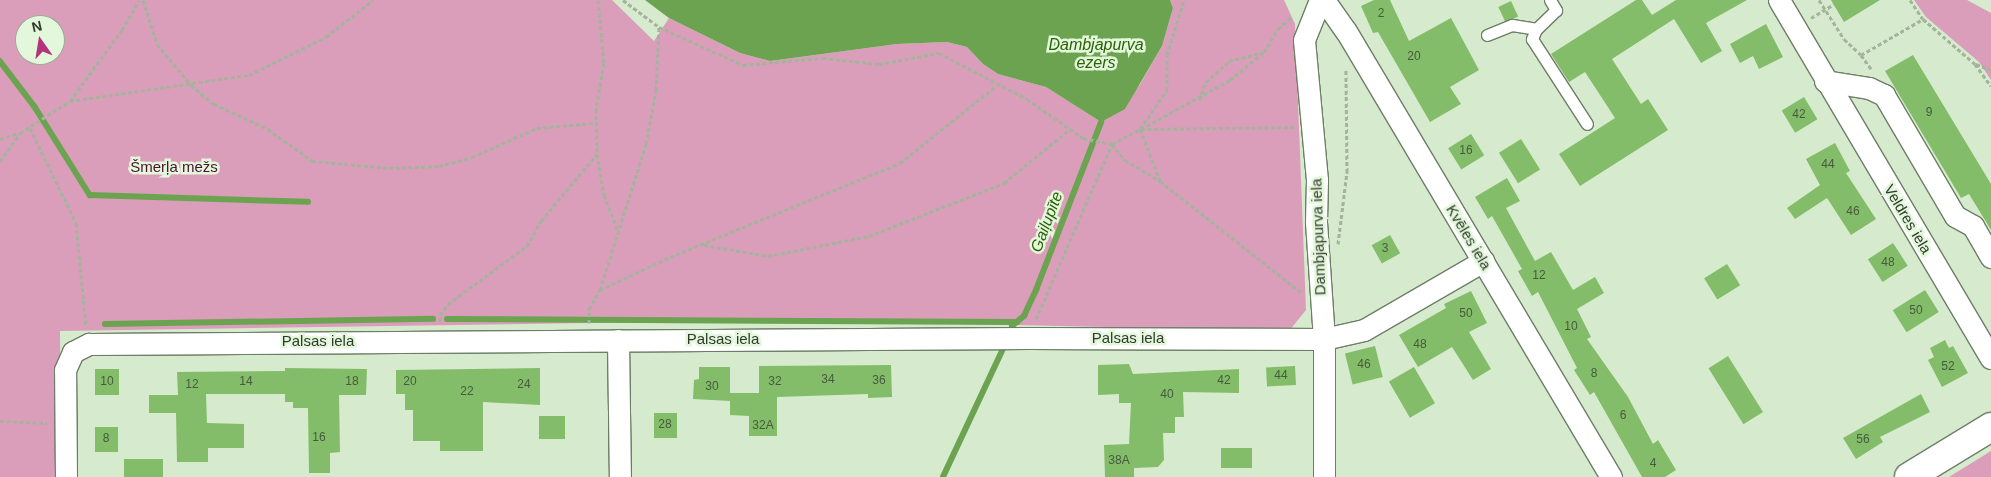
<!DOCTYPE html>
<html>
<head>
<meta charset="utf-8">
<style>
	body { margin:0 }
	#map { position:relative; width:1991px; height:477px; overflow:hidden; background:#d6eace; font-family:Arial,sans-serif }
	div>[style] { position:absolute }
	.green>* { inset:0; background:#db9eba }
	.water>* { inset:0; background:#6ba351 }
	.stream>* { height:5.5px; margin:-2.75px; padding:0 2.75px; transform-origin:2.75px; border-radius:2.75px; background:#6ba351 }
	.building>* { inset:0; background:#84bd69; transform-origin:0 0 }
	.path>* { height:3px; margin-top:-1.5px; transform-origin:0; background:repeating-linear-gradient(90deg,#a3b39c 0 4px,transparent 0 6.5px) }
	.roads { filter:drop-shadow(1px 0 #6d7e66) drop-shadow(-1px 0 #6d7e66) drop-shadow(0 1px #6d7e66) drop-shadow(0 -1px #6d7e66) }
	.service>* { height:11px; margin:-5.5px; padding:0 5.5px; transform-origin:5.5px; border-radius:5.5px; background:#fff }
	.minor>* { height:21px; margin:-10.5px; padding:0 10.5px; transform-origin:10.5px; border-radius:10.5px; background:#fff }
	.tertiary>* { height:28px; margin:-14px; padding:0 14px; transform-origin:14px; border-radius:14px; background:#fff }
	span { translate:-50% -50%; white-space:nowrap; text-align:center; line-height:1.15; -webkit-text-stroke:5px #e3f7db; paint-order:stroke }
	.number-label { font-size:12px; color:#465b3e }
	.number-label span { -webkit-text-stroke-width:0 }
	.park-label { font-size:15px; color:#4b1031 }
	.street-label { font-size:15px; color:#323a2f }
	.water-label { font-size:16px; color:#2d6208; font-style:italic }
	.north { position:absolute; left:15px; top:15px; width:50px; height:50px; box-sizing:border-box; background:#e3f7db; border:1px solid #9cab96; border-radius:50%; rotate:347deg; font-size:14px; font-weight:700; line-height:20px; text-align:center; color:#323a2f }
	.north::after { content:''; display:block; margin:auto; width:18px; height:22px; background:#b5337c; clip-path:polygon(50% 0,100% 100%,50% 72%,0 100%) }
</style>
</head>
<body>
<div id="map">
	<div class="green">
		<i style="clip-path:polygon(evenodd,0 0,612px 0,654px 41px,669px 18px,740px 53px,770px 61px,897px 44px,947px 42px,967px 47px,983px 64px,998px 74px,1046px 87px,1101px 122px,1139px 86px,1162px 46px,1173px 8px,1170px 0,1284px 0,1295px 24px,1306px 310px,1289px 331px,780px 320px,60px 331px,61px 477px,0 477px,0 0,25px 25px,55px 25px,55px 55px,25px 55px,25px 25px)"></i>
		<i style="clip-path:polygon(1914px 0,1967px 0,1991px 13px,1991px 80px,1979px 62px,1926px 17px)"></i>
		<i style="clip-path:polygon(1991px 451px,1991px 477px,1949px 477px)"></i>
	</div>
	<div class="water">
		<i style="clip-path:polygon(645px 0,1170px 0,1173px 8px,1162px 46px,1125px 109px,1101px 122px,1046px 87px,998px 74px,983px 64px,967px 47px,947px 42px,897px 44px,770px 61px,740px 53px,669px 18px)"></i>
	</div>
	<div class="stream">
		<i style="left:0;top:61px;width:58px;rotate:52.7deg"></i>
		<i style="left:35px;top:107px;width:104px;rotate:58deg"></i>
		<i style="left:90px;top:195px;width:218px;rotate:1.8deg"></i>
		<i style="left:447px;top:319px;width:570px;rotate:0.3deg"></i>
		<i style="left:105px;top:324px;width:328px;rotate:-0.9deg"></i>
		<i style="left:1012px;top:326px;width:16px;rotate:-40deg"></i>
		<i style="left:1024px;top:316px;width:29px;rotate:-65deg"></i>
		<i style="left:1036px;top:290px;width:180px;rotate:-68.8deg"></i>
		<i style="left:943px;top:477px;width:141px;rotate:-64.9deg"></i>
	</div>
	<div class="building">
		<i style="clip-path:polygon(1374px 0,1390px 0,1409px 41px,1451px 18px,1479px 70px,1450px 87px,1461px 104px,1430px 122px,1378px 32px,1373px 33px,1361px 6px)"></i>
		<i style="clip-path:polygon(1636px 0,1642px 0,1652px 15px,1676px 0,1747px 0,1706px 23px,1722px 51px,1701px 63px,1674px 19px,1612px 59px,1641px 104px,1648px 99px,1668px 130px,1580px 186px,1559px 154px,1615px 118px,1585px 72px,1569px 82px,1551px 54px)"></i>
		<i style="clip-path:polygon(1831px 0,1880px 0,1844px 22px)"></i>
		<i style="left:1511px;top:1px;width:17px;height:14px;rotate:65deg"></i>
		<i style="clip-path:polygon(1766px 24px,1783px 57px,1759px 69px,1753px 56px,1740px 63px,1730px 44px)"></i>
		<i style="clip-path:polygon(1913px 55px,1991px 184px,1991px 230px,1969px 194px,1961px 198px,1885px 71px)"></i>
		<i style="left:1804px;top:97px;width:26px;height:26px;rotate:59deg"></i>
		<i style="left:1471px;top:134px;width:25px;height:27px;rotate:58deg"></i>
		<i style="left:1521px;top:139px;width:36px;height:26px;rotate:58deg"></i>
		<i style="clip-path:polygon(1835px 143px,1850px 171px,1846px 173px,1876px 219px,1851px 235px,1827px 198px,1795px 219px,1787px 208px,1820px 185px,1806px 159px)"></i>
		<i style="clip-path:polygon(1507px 178px,1520px 201px,1506px 208px,1535px 261px,1551px 252px,1573px 290px,1595px 277px,1604px 293px,1577px 309px,1591px 337px,1587px 339px,1628px 397px,1653px 444px,1658px 440px,1676px 470px,1665px 477px,1642px 477px,1594px 392px,1590px 395px,1574px 370px,1577px 368px,1538px 292px,1532px 296px,1518px 271px,1522px 269px,1492px 216px,1488px 219px,1475px 197px)"></i>
		<i style="left:1390px;top:235px;width:21px;height:21px;rotate:61deg"></i>
		<i style="left:1893px;top:243px;width:27px;height:30px;rotate:57deg"></i>
		<i style="left:1727px;top:264px;width:25px;height:27px;rotate:58deg"></i>
		<i style="left:1925px;top:290px;width:26px;height:38px;rotate:58deg"></i>
		<i style="clip-path:polygon(1471px 291px,1487px 323px,1469px 332px,1491px 369px,1473px 380px,1452px 347px,1418px 367px,1399px 335px,1446px 308px,1444px 304px)"></i>
		<i style="clip-path:polygon(1945px 340px,1949px 348px,1953px 346px,1968px 373px,1942px 387px,1928px 360px,1934px 357px,1930px 348px)"></i>
		<i style="left:1375px;top:346px;width:32px;height:31px;rotate:76deg"></i>
		<i style="left:1728px;top:356px;width:66px;height:23px;rotate:58deg"></i>
		<i style="clip-path:polygon(1129px 364px,1133px 374px,1239px 369px,1239px 393px,1183px 392px,1184px 417px,1175px 417px,1175px 433px,1163px 433px,1164px 460px,1158px 467px,1134px 468px,1134px 477px,1105px 477px,1104px 445px,1129px 444px,1131px 403px,1119px 403px,1119px 394px,1098px 395px,1098px 365px)"></i>
		<i style="clip-path:polygon(891px 365px,892px 397px,868px 398px,868px 394px,777px 397px,777px 436px,749px 436px,749px 416px,730px 415px,730px 393px,759px 393px,759px 366px)"></i>
		<i style="left:1295px;top:366px;width:19px;height:29px;rotate:87deg"></i>
		<i style="clip-path:polygon(699px 367px,730px 367px,730px 401px,693px 399px,694px 380px,699px 379px)"></i>
		<i style="left:1414px;top:367px;width:42px;height:29px;rotate:60deg"></i>
		<i style="clip-path:polygon(285px 368px,367px 369px,366px 395px,339px 395px,340px 452px,330px 453px,330px 473px,309px 473px,308px 408px,293px 408px,293px 402px,285px 402px,285px 394px,206px 394px,207px 423px,244px 424px,244px 448px,208px 448px,208px 462px,177px 462px,176px 413px,149px 413px,149px 395px,178px 395px,177px 372px,285px 371px)"></i>
		<i style="clip-path:polygon(540px 368px,540px 405px,483px 402px,483px 451px,440px 451px,440px 441px,413px 441px,413px 410px,405px 410px,405px 394px,396px 394px,396px 370px)"></i>
		<i style="left:95px;top:369px;width:24px;height:26px"></i>
		<i style="clip-path:polygon(1921px 394px,1930px 412px,1880px 437px,1883px 442px,1856px 459px,1843px 438px)"></i>
		<i style="left:654px;top:413px;width:23px;height:25px"></i>
		<i style="left:539px;top:416px;width:26px;height:23px"></i>
		<i style="left:95px;top:427px;width:23px;height:25px"></i>
		<i style="left:1221px;top:448px;width:31px;height:20px"></i>
		<i style="left:124px;top:459px;width:39px;height:18px"></i>
	</div>
	<div class="path">
		<i style="left:143px;top:0;width:46px;rotate:72.3deg"></i>
		<i style="left:157px;top:44px;width:53px;rotate:50.3deg"></i>
		<i style="left:191px;top:85px;width:30px;rotate:40deg"></i>
		<i style="left:214px;top:104px;width:60px;rotate:24.8deg"></i>
		<i style="left:268px;top:129px;width:54px;rotate:36deg"></i>
		<i style="left:312px;top:161px;width:77px;rotate:5.2deg"></i>
		<i style="left:389px;top:168px;width:50px;rotate:-2.3deg"></i>
		<i style="left:439px;top:166px;width:34px;rotate:-15deg"></i>
		<i style="left:472px;top:157px;width:71px;rotate:-24deg"></i>
		<i style="left:537px;top:128px;width:59px;rotate:-4.8deg"></i>
		<i style="left:598px;top:0;width:63px;rotate:84.6deg"></i>
		<i style="left:604px;top:63px;width:47px;rotate:99.9deg"></i>
		<i style="left:596px;top:109px;width:45px;rotate:88.7deg"></i>
		<i style="left:597px;top:154px;width:42px;rotate:80.3deg"></i>
		<i style="left:604px;top:195px;width:41px;rotate:68.5deg"></i>
		<i style="left:623px;top:0;width:45px;rotate:36.9deg"></i>
		<i style="left:659px;top:27px;width:92px;rotate:24.3deg"></i>
		<i style="left:743px;top:65px;width:80px;rotate:-5deg"></i>
		<i style="left:823px;top:58px;width:56px;rotate:6.1deg"></i>
		<i style="left:879px;top:64px;width:61px;rotate:-10.4deg"></i>
		<i style="left:939px;top:53px;width:99px;rotate:27.6deg"></i>
		<i style="left:1027px;top:99px;width:68px;rotate:34.9deg"></i>
		<i style="left:1083px;top:138px;width:30px;rotate:12deg"></i>
		<i style="left:1112px;top:144px;width:32px;rotate:-28deg"></i>
		<i style="left:1140px;top:129px;width:47px;rotate:-55.3deg"></i>
		<i style="left:1167px;top:90px;width:35px;rotate:-90deg"></i>
		<i style="left:1167px;top:55px;width:58px;rotate:-72.8deg"></i>
		<i style="left:1819px;top:0;width:46px;rotate:57.3deg"></i>
		<i style="left:1844px;top:39px;width:23px;rotate:43deg"></i>
		<i style="left:1861px;top:55px;width:17px;rotate:54deg"></i>
		<i style="left:1910px;top:0;width:23px;rotate:56deg"></i>
		<i style="left:1923px;top:19px;width:69px;rotate:40.9deg"></i>
		<i style="left:1975px;top:64px;width:27px;rotate:54deg"></i>
		<i style="left:1811px;top:18px;width:27px;rotate:-31deg"></i>
		<i style="left:1861px;top:55px;width:72px;rotate:-30.1deg"></i>
		<i style="left:1976px;top:64px;width:16px;rotate:22deg"></i>
		<i style="left:1199px;top:100px;width:19px;rotate:-69deg"></i>
		<i style="left:1206px;top:82px;width:31px;rotate:-42deg"></i>
		<i style="left:1229px;top:61px;width:33px;rotate:-14deg"></i>
		<i style="left:70px;top:101px;width:181px;rotate:-8.3deg"></i>
		<i style="left:249px;top:75px;width:86px;rotate:-26.3deg"></i>
		<i style="left:326px;top:37px;width:60px;rotate:-38.2deg"></i>
		<i style="left:30px;top:128px;width:106px;rotate:64.2deg"></i>
		<i style="left:76px;top:223px;width:103px;rotate:84.5deg"></i>
		<i style="left:1140px;top:129px;width:55px;rotate:68.6deg"></i>
		<i style="left:1141px;top:129px;width:102px;rotate:-28.8deg"></i>
		<i style="left:1230px;top:80px;width:44px;rotate:-39.5deg"></i>
		<i style="left:1264px;top:52px;width:27px;rotate:-59deg"></i>
		<i style="left:1278px;top:29px;width:19px;rotate:-43deg"></i>
		<i style="left:1141px;top:129px;width:154px;rotate:-0.7deg"></i>
		<i style="left:0;top:139px;width:19px;rotate:-18deg"></i>
		<i style="left:1112px;top:144px;width:21px;rotate:51deg"></i>
		<i style="left:1125px;top:160px;width:41px;rotate:31deg"></i>
		<i style="left:1160px;top:181px;width:181px;rotate:38.3deg"></i>
		<i style="left:0;top:161px;width:34px;rotate:-54deg"></i>
		<i style="left:20px;top:133px;width:59px;rotate:-32.6deg"></i>
		<i style="left:70px;top:101px;width:88px;rotate:-53.8deg"></i>
		<i style="left:122px;top:30px;width:34px;rotate:-60deg"></i>
		<i style="left:1338px;top:244px;width:73px;rotate:-82.9deg"></i>
		<i style="left:1347px;top:172px;width:102px;rotate:-90.6deg"></i>
		<i style="left:704px;top:245px;width:65px;rotate:9.8deg"></i>
		<i style="left:768px;top:256px;width:103px;rotate:-11.2deg"></i>
		<i style="left:869px;top:236px;width:145px;rotate:-21.4deg"></i>
		<i style="left:1004px;top:183px;width:84px;rotate:-39.2deg"></i>
		<i style="left:600px;top:290px;width:77px;rotate:-25.2deg"></i>
		<i style="left:670px;top:257px;width:248px;rotate:-22.2deg"></i>
		<i style="left:900px;top:163px;width:124px;rotate:-38.8deg"></i>
		<i style="left:1036px;top:319px;width:191px;rotate:-66.5deg"></i>
		<i style="left:440px;top:322px;width:7px;rotate:-90deg"></i>
		<i style="left:440px;top:315px;width:14px;rotate:-54deg"></i>
		<i style="left:448px;top:304px;width:98px;rotate:-36.3deg"></i>
		<i style="left:527px;top:246px;width:29px;rotate:-61deg"></i>
		<i style="left:541px;top:221px;width:87px;rotate:-50.1deg"></i>
		<i style="left:589px;top:323px;width:14px;rotate:-90deg"></i>
		<i style="left:589px;top:309px;width:22px;rotate:-60deg"></i>
		<i style="left:600px;top:290px;width:153px;rotate:-72.5deg"></i>
		<i style="left:646px;top:144px;width:55px;rotate:-79.5deg"></i>
		<i style="left:656px;top:90px;width:63px;rotate:-87.3deg"></i>
		<i style="left:0;top:421px;width:47px;rotate:2.4deg"></i>
	</div>
	<div class="roads">
		<div class="service">
			<i style="left:1550px;top:0;width:12px;rotate:59deg"></i>
			<i style="left:1556px;top:10px;width:28px;rotate:136deg"></i>
			<i style="left:1536px;top:29px;width:11px;rotate:112deg"></i>
			<i style="left:1532px;top:39px;width:101px;rotate:57.1deg"></i>
			<i style="left:1487px;top:35px;width:27px;rotate:-22deg"></i>
			<i style="left:1512px;top:25px;width:24px;rotate:9deg"></i>
		</div>
		<div class="minor">
			<i style="left:1320px;top:0;width:43px;rotate:111.8deg"></i>
			<i style="left:1304px;top:40px;width:141px;rotate:84.7deg"></i>
			<i style="left:1317px;top:180px;width:42px;rotate:91.4deg"></i>
			<i style="left:1316px;top:222px;width:117px;rotate:86.1deg"></i>
			<i style="left:1324px;top:339px;width:138px;rotate:90deg"></i>
			<i style="left:1324px;top:0;width:38px;rotate:55deg"></i>
			<i style="left:1346px;top:31px;width:519px;rotate:59.28deg"></i>
			<i style="left:1779px;top:0;width:416px;rotate:59.4deg"></i>
			<i style="left:1825px;top:81px;width:45px;rotate:9deg"></i>
			<i style="left:1869px;top:88px;width:17px;rotate:25deg"></i>
			<i style="left:1884px;top:95px;width:140px;rotate:59.6deg"></i>
			<i style="left:1955px;top:216px;width:21px;rotate:29deg"></i>
			<i style="left:1973px;top:226px;width:36px;rotate:60deg"></i>
			<i style="left:618px;top:340px;width:137px;rotate:89.2deg"></i>
			<i style="left:66px;top:477px;width:107px;rotate:-90.5deg"></i>
			<i style="left:65px;top:370px;width:20px;rotate:-66deg"></i>
			<i style="left:73px;top:352px;width:18px;rotate:-27deg"></i>
			<i style="left:89px;top:344px;width:939px;rotate:-0.37deg"></i>
			<i style="left:1028px;top:338px;width:296px;rotate:0.2deg"></i>
			<i style="left:1324px;top:339px;width:41px;rotate:-12.7deg"></i>
			<i style="left:1364px;top:330px;width:138px;rotate:-30.1deg"></i>
		</div>
		<div class="tertiary">
			<i style="left:1909px;top:477px;width:96px;rotate:-31.4deg"></i>
		</div>
	</div>
	<div class="number-label">
		<span style="left:1381px;top:14px">2</span>
		<span style="left:1414px;top:57px">20</span>
		<span style="left:1929px;top:113px">9</span>
		<span style="left:1799px;top:115px">42</span>
		<span style="left:1466px;top:151px">16</span>
		<span style="left:1828px;top:165px">44</span>
		<span style="left:1853px;top:212px">46</span>
		<span style="left:1385px;top:249px">3</span>
		<span style="left:1888px;top:263px">48</span>
		<span style="left:1539px;top:276px">12</span>
		<span style="left:1916px;top:311px">50</span>
		<span style="left:1466px;top:314px">50</span>
		<span style="left:1571px;top:327px">10</span>
		<span style="left:1420px;top:345px">48</span>
		<span style="left:1364px;top:365px">46</span>
		<span style="left:1948px;top:367px">52</span>
		<span style="left:1594px;top:374px">8</span>
		<span style="left:1281px;top:376px">44</span>
		<span style="left:828px;top:380px">34</span>
		<span style="left:879px;top:381px">36</span>
		<span style="left:1224px;top:381px">42</span>
		<span style="left:107px;top:382px">10</span>
		<span style="left:246px;top:382px">14</span>
		<span style="left:352px;top:382px">18</span>
		<span style="left:410px;top:382px">20</span>
		<span style="left:775px;top:382px">32</span>
		<span style="left:192px;top:385px">12</span>
		<span style="left:524px;top:385px">24</span>
		<span style="left:712px;top:387px">30</span>
		<span style="left:467px;top:392px">22</span>
		<span style="left:1167px;top:395px">40</span>
		<span style="left:1623px;top:416px">6</span>
		<span style="left:665px;top:425px">28</span>
		<span style="left:763px;top:426px">32A</span>
		<span style="left:319px;top:438px">16</span>
		<span style="left:106px;top:439px">8</span>
		<span style="left:1863px;top:440px">56</span>
		<span style="left:1119px;top:461px">38A</span>
		<span style="left:1653px;top:464px">4</span>
	</div>
	<div class="park-label">
		<span style="left:174px;top:167px">Šmerļa mežs</span>
	</div>
	<div class="street-label">
		<span style="left:1908px;top:219px;rotate:59deg">Veldres iela</span>
		<span style="left:1318px;top:237px;rotate:-92deg">Dambjapurva iela</span>
		<span style="left:1469px;top:237px;rotate:59deg">Kvēles iela</span>
		<span style="left:1128px;top:338px">Palsas iela</span>
		<span style="left:723px;top:339px">Palsas iela</span>
		<span style="left:318px;top:341px">Palsas iela</span>
	</div>
	<div class="water-label">
		<span style="left:1096px;top:54px">Dambjapurva<br>ezers</span>
		<span style="left:1047px;top:222px;rotate:-69deg">Gaiļupīte</span>
	</div>
	<div class="north">N</div>
</div>
</body>
</html>
